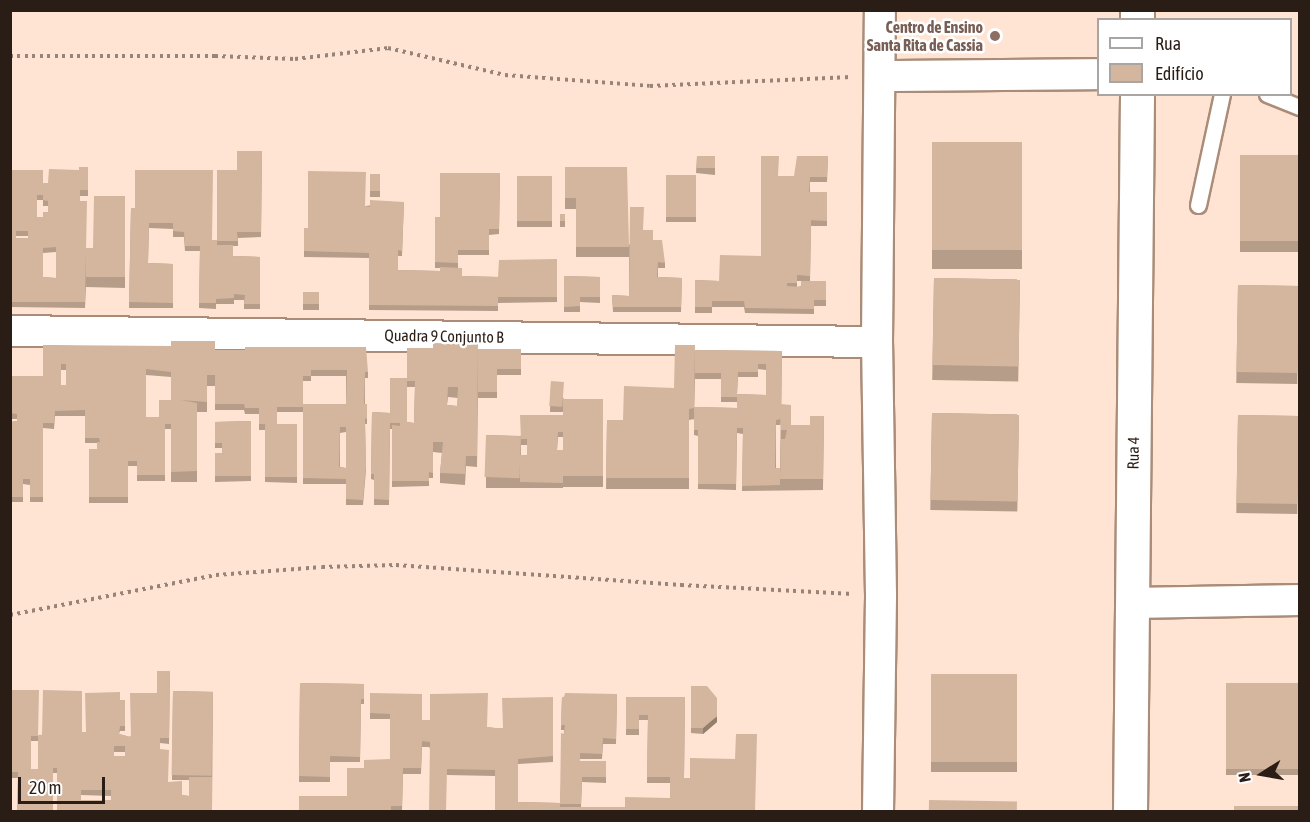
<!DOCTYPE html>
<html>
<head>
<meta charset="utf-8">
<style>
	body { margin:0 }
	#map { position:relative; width:1310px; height:822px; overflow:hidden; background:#ffe4d3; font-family:"Asap Condensed",sans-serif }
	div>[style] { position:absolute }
	.path>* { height:4px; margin-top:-2px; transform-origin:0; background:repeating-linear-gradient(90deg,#978377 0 3px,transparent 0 7.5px) }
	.roads { filter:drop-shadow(2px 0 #aa8c78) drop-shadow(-2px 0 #aa8c78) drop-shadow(0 2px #aa8c78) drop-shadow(0 -2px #aa8c78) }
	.service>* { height:15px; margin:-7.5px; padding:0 7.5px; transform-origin:7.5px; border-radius:7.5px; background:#fff }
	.minor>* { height:30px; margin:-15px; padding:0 15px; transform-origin:15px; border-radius:15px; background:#fff }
	.tertiary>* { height:33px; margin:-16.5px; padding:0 16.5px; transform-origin:16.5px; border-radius:16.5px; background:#fff }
	.wall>* { inset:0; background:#b69d89; transform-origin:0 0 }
	.shaded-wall>* { inset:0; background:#947f6f }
	.building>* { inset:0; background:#d4b69f; transform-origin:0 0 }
	.dots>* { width:16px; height:16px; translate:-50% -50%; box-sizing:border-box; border:3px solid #fff; border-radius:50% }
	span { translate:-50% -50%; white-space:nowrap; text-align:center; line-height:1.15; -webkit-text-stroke:5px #fff; paint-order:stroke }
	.education-label { font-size:16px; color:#785e54; font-weight:700 }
	.right { translate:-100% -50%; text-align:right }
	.street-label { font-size:16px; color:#291d16 }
	.frame { position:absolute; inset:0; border:12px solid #291d16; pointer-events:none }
	.legend { position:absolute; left:1097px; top:18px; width:195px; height:78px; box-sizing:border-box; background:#fff; border:2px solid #a9a5a2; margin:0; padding:8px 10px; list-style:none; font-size:18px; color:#291d16 }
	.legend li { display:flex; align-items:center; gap:12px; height:30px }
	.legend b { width:30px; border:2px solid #a9a5a2 }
	.north { position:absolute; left:1232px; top:744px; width:60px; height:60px; -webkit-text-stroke:4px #fff; paint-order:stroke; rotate:259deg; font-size:16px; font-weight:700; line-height:24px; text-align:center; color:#291d16 }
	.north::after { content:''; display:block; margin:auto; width:21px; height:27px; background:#291d16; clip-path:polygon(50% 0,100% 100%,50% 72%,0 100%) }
	.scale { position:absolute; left:18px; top:777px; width:87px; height:27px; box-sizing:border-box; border:3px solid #291d16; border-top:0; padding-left:8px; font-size:18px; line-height:21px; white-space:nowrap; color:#291d16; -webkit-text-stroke:4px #fff; paint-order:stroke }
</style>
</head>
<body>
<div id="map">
	<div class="path">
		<i style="left:10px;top:56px;width:205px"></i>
		<i style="left:215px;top:56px;width:80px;rotate:2.1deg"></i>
		<i style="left:295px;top:59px;width:94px;rotate:-6.7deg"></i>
		<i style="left:388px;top:48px;width:120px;rotate:13deg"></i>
		<i style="left:505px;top:75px;width:145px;rotate:4.3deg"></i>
		<i style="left:650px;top:86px;width:201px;rotate:-2.6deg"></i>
		<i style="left:10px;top:615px;width:210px;rotate:-11deg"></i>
		<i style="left:216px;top:575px;width:106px;rotate:-4.3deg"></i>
		<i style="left:322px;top:567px;width:74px;rotate:-1.5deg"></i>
		<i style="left:396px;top:565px;width:286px;rotate:4deg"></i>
		<i style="left:681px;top:585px;width:172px;rotate:3deg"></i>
	</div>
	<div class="roads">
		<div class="service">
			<i style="left:1267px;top:94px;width:35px;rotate:22deg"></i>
			<i style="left:1198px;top:205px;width:114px;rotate:-77.8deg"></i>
		</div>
		<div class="minor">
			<i style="left:881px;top:76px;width:217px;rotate:-0.5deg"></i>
			<i style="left:10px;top:331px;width:867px;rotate:0.73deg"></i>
			<i style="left:1132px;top:603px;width:168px;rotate:-1deg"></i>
			<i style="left:878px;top:812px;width:217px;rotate:-89.2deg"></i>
			<i style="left:881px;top:595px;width:253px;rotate:-90.9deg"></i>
			<i style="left:877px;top:342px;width:332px;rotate:-89.5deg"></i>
		</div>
		<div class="tertiary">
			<i style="left:1137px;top:20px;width:10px;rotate:-90deg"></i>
			<i style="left:1130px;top:812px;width:718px;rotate:-89.44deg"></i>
		</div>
	</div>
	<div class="wall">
		<i style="left:932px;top:142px;width:90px;height:127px"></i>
		<i style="clip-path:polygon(262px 151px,261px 237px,238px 238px,238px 246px,233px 246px,233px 256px,260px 257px,260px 309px,244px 309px,244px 300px,234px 300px,234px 304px,216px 304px,216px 309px,199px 308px,200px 251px,185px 251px,184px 237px,173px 237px,173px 229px,149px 228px,148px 263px,173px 264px,173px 308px,129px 308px,131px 208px,135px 208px,135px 170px,212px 240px,217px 240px,237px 170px)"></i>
		<i style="left:1240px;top:155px;width:59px;height:97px"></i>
		<i style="clip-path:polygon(697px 156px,715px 156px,715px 175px,696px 173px)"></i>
		<i style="clip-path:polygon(828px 156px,827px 182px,810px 182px,810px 192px,827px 192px,827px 226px,811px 226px,810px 281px,797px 281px,797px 287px,826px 281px,826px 306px,814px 306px,814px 314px,745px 313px,744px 307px,712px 307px,712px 313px,695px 313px,695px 280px,719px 281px,761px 256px,779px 176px,794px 176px)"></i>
		<i style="clip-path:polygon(evenodd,88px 167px,88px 196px,80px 196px,80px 201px,86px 248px,93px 248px,125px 196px,125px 288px,86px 287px,86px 286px,85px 308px,10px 307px,10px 170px,43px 183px,48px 183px,88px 167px,37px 200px,43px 200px,43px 206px,48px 206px,48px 212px,43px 217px,37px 217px,37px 200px,88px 167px,16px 236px,28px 236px,28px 238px,16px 238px,16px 236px,88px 167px,56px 252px,56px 278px,43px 277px,43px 253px,56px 252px)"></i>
		<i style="clip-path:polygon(565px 167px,629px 245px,643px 230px,653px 240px,665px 263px,665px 268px,658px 268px,658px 277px,682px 278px,681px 312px,613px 312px,612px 295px,629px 296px,629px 257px,576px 257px,576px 209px,565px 209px)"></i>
		<i style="clip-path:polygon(500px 173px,499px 234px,489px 235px,489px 255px,458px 255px,458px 268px,462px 276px,498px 277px,557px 259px,557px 302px,498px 303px,498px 311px,369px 310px,369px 258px,304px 257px,304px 228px,308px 228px,365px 206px,404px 202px,402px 256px,398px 256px,398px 270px,440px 271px,440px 268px,435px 268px,435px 217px,440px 217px)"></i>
		<i style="left:370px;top:174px;width:10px;height:23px"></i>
		<i style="left:666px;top:175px;width:30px;height:47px"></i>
		<i style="left:517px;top:176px;width:35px;height:51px"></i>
		<i style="left:560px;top:214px;width:5px;height:13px"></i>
		<i style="clip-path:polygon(564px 276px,600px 277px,600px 303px,580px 302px,580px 312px,564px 312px)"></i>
		<i style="left:934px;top:278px;width:86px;height:102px;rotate:1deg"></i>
		<i style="left:1238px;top:285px;width:61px;height:98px;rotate:1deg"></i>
		<i style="left:303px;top:292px;width:16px;height:18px"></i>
		<i style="clip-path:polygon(evenodd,43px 345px,215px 350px,368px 372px,368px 378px,365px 378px,365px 404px,367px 404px,367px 424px,365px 424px,366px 470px,363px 505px,346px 505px,346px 484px,303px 484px,303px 404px,346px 404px,346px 376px,311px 376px,311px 381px,303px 381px,303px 412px,277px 412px,277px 424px,297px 424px,297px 483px,265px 482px,265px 430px,259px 430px,259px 414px,245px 414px,244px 410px,215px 410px,215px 377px,215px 386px,207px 386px,207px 412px,197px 412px,197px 482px,171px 482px,171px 429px,165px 429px,165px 481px,137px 481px,137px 466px,128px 466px,128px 503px,89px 503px,89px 449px,97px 449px,97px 443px,85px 443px,85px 416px,55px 416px,54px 429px,43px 428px,43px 502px,30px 502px,30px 485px,23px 484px,23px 502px,10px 502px,10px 422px,17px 421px,17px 419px,10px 419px,10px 376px,43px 376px,43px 345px,61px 370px,66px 370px,66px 385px,61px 385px,61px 370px,43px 345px,146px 375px,171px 377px,171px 400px,159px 417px,146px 417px,146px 375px,43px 345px,346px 432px,346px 468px,340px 467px,340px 433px,346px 432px)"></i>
		<i style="clip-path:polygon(evenodd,478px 349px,521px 349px,521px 375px,497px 375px,497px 398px,478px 398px,478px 392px,477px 467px,466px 466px,465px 485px,440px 483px,440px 473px,442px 453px,433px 452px,433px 478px,429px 478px,429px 486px,392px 487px,392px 429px,390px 429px,389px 505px,374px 505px,374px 480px,371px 479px,372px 412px,390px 413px,407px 378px,478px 349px,407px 387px,415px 387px,414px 423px,407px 422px,407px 387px,478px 349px,448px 397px,458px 398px,457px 406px,447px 405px,448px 397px)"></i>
		<i style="clip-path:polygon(evenodd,695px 350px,782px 351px,781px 425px,776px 425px,776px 468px,780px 468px,781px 404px,791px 425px,810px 425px,824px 416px,823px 490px,742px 491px,743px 434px,737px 433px,736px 490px,698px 489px,698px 436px,694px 435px,694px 407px,737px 408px,737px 402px,721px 402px,721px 379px,695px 379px,694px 419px,689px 420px,689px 489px,606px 489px,607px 420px,623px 420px,674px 388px,695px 350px,758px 369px,766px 370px,766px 395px,737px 394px,738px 377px,758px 377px,758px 369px)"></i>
		<i style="clip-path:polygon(evenodd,551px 381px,564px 399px,603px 399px,603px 487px,563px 487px,563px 486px,563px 488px,486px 488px,486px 435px,520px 436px,563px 415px,563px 412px,550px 412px,551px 381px,558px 437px,563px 437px,563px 455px,557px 450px,558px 437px,551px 381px,521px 445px,527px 445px,527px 455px,521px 455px,521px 445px)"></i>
		<i style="left:932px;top:413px;width:87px;height:97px;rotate:1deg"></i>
		<i style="left:1238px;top:415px;width:61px;height:98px;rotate:1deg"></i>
		<i style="clip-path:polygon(251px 421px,251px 481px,215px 482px,215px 453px,222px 453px,222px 448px,215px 448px,215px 422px)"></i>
		<i style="clip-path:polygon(evenodd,170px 671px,169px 744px,160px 743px,160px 749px,168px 782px,182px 795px,189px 796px,189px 780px,172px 780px,173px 691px,213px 692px,212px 812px,57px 812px,57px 773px,53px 773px,17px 810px,18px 778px,10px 778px,10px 690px,38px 735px,86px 732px,120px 700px,125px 706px,125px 731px,120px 731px,119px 734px,130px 737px,170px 671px,31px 741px,38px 741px,38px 769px,31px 769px,31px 741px,170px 671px,114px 752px,125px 752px,125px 756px,114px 756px,114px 752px,170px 671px,81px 795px,111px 796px,111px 800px,81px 800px,81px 795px)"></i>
		<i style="left:931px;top:674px;width:86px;height:98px"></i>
		<i style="clip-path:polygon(300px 683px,364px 684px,364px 704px,361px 704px,360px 762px,330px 762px,330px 782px,299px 782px)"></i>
		<i style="left:1299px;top:683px;width:92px;height:73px;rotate:90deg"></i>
		<i style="clip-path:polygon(691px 686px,717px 722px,703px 734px,691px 733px)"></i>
		<i style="clip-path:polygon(370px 693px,422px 720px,495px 728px,503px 728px,553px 697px,553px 762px,518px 764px,518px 802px,560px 803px,564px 730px,561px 730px,562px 697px,617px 694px,616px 744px,603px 744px,602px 759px,580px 759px,580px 761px,606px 761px,606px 783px,582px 782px,581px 807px,625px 807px,670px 798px,670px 783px,647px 783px,648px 720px,639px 720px,639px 735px,626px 735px,626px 697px,685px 697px,684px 778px,755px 812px,495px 812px,495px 776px,447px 775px,429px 747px,422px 747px,421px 774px,403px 774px,402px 811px,299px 812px,347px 796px,364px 768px,390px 759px,390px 719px,370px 719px)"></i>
	</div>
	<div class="shaded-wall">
		<i style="clip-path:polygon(717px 716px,717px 722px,703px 734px,703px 728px)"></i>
	</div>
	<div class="building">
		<i style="left:932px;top:142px;width:90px;height:108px"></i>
		<i style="clip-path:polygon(237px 151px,262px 151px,261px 232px,237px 232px,238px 241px,217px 241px,217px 245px,233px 245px,233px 256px,260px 257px,260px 304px,244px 304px,245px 295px,234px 294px,234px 298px,216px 299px,216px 303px,199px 303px,200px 246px,185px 246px,184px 232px,173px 231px,173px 223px,149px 223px,148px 263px,173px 264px,173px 303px,129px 302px,131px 208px,135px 208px,135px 170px,213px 170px,212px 240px,217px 240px,217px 170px,237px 170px)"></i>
		<i style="left:1240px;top:155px;width:59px;height:86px"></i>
		<i style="left:697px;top:156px;width:18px;height:12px"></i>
		<i style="clip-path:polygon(761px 156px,779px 156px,778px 176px,794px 176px,797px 156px,828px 156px,827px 177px,810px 177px,809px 192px,827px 192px,827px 221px,811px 220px,810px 276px,797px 275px,797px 283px,787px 283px,787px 286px,801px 287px,801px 281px,826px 281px,826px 300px,814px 300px,814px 309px,745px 308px,744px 301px,712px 301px,712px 307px,695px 307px,695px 280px,719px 281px,720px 255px,761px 256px)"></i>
		<i style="clip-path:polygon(evenodd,79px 167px,88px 167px,88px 190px,80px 190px,80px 201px,87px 201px,85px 302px,10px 302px,10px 170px,43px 170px,43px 183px,48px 183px,49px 169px,79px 170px,79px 167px,37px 195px,43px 195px,43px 200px,48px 201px,48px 212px,43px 212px,43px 217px,37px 217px,37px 195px,79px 167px,16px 231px,28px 231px,28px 238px,16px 238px,16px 231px,79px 167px,56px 247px,56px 278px,43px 277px,43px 248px,56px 247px)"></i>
		<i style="clip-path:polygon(565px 167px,627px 167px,629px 247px,576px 247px,576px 198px,565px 198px)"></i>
		<i style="clip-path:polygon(308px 171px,366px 172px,365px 206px,370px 207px,370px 200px,404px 202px,402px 251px,398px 250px,398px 270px,440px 271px,440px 267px,462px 268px,462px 276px,498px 277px,499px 260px,557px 259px,557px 297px,498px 297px,498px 306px,369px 305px,369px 253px,304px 251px,304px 228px,308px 228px)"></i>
		<i style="clip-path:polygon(440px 173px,500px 173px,499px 229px,489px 229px,489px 250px,458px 250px,458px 263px,435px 262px,435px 217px,440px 217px)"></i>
		<i style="left:370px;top:174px;width:10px;height:17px"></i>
		<i style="left:666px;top:175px;width:30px;height:42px"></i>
		<i style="left:517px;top:176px;width:35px;height:45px"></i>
		<i style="clip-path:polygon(94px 196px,125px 196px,125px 277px,86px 277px,86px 248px,93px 248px)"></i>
		<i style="clip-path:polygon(630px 207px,644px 207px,643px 230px,653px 230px,653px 240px,662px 240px,665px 263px,658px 262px,657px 277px,682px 278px,681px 307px,613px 307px,612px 295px,629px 296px)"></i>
		<i style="left:560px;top:214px;width:5px;height:7px"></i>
		<i style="clip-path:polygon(564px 276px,600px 277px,600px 297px,580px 297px,580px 306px,564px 307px)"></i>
		<i style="left:934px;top:278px;width:86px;height:87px;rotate:1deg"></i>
		<i style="left:1238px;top:285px;width:61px;height:87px;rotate:1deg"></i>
		<i style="left:303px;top:292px;width:16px;height:12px"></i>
		<i style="clip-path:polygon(171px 341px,215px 341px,215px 375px,207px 375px,207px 402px,181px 400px,197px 403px,197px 471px,171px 472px)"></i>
		<i style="clip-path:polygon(evenodd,433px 343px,478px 344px,477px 456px,466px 456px,465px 474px,440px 473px,443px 442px,433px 442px,433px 343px,448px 387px,458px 387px,457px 406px,447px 405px,448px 387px)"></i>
		<i style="clip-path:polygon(evenodd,43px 345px,171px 346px,171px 372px,146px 369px,146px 417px,159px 417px,159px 400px,171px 400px,171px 424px,165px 424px,165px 475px,137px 475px,137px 461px,128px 461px,128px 497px,89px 497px,89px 449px,97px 449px,97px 442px,100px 442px,99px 438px,85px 438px,85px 410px,55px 411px,54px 423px,43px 423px,43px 497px,30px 497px,30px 479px,23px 479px,23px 497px,10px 497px,10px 422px,17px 421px,17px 414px,10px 413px,10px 376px,43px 376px,43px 345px,61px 364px,66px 364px,66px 385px,61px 385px,61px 364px)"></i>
		<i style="clip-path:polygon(675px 345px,695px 345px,694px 408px,689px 409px,689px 478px,606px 478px,607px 420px,623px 420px,624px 386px,674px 388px)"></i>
		<i style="clip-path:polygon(evenodd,245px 347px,366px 347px,368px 372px,365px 372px,364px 404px,367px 404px,367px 419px,365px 418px,366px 465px,363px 500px,346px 499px,346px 479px,303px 478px,303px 404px,346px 404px,347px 370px,311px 370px,311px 376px,303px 376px,303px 407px,277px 407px,277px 424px,297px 424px,297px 477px,265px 477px,265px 424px,259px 424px,259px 408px,245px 408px,244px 404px,215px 404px,215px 350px,245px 350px,245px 347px,340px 427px,346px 427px,346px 468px,339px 467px,340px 427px)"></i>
		<i style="clip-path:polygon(evenodd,407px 348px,433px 348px,433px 473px,429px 472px,429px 481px,392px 481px,392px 425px,400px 426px,400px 423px,390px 423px,389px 500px,374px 499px,374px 474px,371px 474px,372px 412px,390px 413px,390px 378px,407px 378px,407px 348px,407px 381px,415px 381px,414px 423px,407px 422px,407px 381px)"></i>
		<i style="clip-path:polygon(478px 349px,521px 349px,521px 369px,497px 369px,497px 392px,478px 392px)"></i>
		<i style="clip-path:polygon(evenodd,695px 350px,782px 351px,781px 419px,776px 420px,775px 468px,780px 468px,780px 485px,742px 486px,743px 428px,737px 428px,736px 484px,698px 484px,698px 430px,694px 430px,694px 407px,737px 408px,737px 397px,721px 397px,721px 373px,695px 373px,695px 350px,758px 364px,766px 364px,766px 395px,737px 394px,738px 372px,758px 372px,758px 364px)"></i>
		<i style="left:551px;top:381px;width:13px;height:25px;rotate:4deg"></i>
		<i style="left:563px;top:399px;width:40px;height:77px"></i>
		<i style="clip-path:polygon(781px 404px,791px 405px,791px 425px,810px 425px,810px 416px,824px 416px,823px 479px,780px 479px,781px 439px,785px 439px,787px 430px,781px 430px)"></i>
		<i style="left:932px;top:413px;width:87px;height:87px;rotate:1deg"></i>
		<i style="clip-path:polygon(520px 415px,563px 415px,563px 432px,558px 432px,557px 450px,563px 450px,563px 483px,520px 482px,520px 455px,527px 455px,527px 439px,521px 439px)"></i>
		<i style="left:1238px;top:415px;width:61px;height:88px;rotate:1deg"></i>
		<i style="clip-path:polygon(251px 421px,251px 476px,215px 476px,215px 453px,222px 453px,222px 443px,215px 443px,215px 422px)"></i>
		<i style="left:486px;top:435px;width:35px;height:42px;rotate:2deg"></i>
		<i style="clip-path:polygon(evenodd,157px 671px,170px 671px,169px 738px,160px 738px,160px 749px,169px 750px,168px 782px,182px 781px,182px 795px,189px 796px,189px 777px,212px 777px,212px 812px,57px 812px,57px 768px,53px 768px,53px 812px,10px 812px,10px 810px,17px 810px,18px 772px,10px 772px,10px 690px,39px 690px,38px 735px,42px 735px,43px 690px,82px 691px,82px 732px,86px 732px,85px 693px,120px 692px,120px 700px,125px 700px,125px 726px,120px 726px,119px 734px,131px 737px,130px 693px,157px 693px,157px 671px,31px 736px,38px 736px,38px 769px,31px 769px,31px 736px,157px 671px,114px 746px,125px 746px,125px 756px,114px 756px,114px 746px,157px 671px,81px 790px,111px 790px,111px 800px,81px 800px,81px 790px)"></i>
		<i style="left:931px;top:674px;width:86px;height:88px"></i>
		<i style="clip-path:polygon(300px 683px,364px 684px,364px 699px,361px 699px,360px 757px,330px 756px,330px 777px,299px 776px)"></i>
		<i style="left:1299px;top:683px;width:86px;height:73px;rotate:90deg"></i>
		<i style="clip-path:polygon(691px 686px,707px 686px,717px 698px,717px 716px,703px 728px,691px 728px)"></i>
		<i style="left:173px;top:691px;width:40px;height:84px;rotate:1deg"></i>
		<i style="clip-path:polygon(370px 693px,422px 694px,422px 720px,430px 720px,430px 694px,488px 693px,487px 727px,495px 728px,503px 728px,502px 698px,553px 697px,553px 756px,518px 759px,518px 802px,560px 803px,560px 807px,625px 807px,625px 797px,670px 798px,670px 777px,647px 777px,648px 715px,639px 715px,639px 729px,626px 729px,626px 697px,685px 697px,684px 778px,690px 778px,690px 812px,495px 812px,495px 770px,447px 769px,446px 812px,429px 812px,430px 742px,422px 741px,421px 768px,403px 768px,402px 806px,391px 806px,391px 812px,299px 812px,299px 796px,347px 796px,347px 768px,364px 768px,364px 760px,390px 759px,390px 714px,370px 713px)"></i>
		<i style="clip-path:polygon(565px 693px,617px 694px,616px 739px,603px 738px,602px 754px,580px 753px,580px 761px,606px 761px,606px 777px,582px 777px,581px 804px,560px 804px,561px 733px,564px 734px,565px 725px,561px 725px,562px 697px,564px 697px)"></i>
		<i style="clip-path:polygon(736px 734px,757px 734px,755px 812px,690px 812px,690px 758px,735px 759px)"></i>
		<i style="left:929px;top:800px;width:88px;height:12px;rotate:1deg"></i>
		<i style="left:1234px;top:806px;width:65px;height:6px"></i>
	</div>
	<div class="dots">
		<i style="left:995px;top:36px;background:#8d6e63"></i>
	</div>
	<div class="education-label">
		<span class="right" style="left:983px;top:36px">Centro de Ensino<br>Santa Rita de Cassia</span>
	</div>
	<div class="street-label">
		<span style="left:444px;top:336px;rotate:1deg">Quadra 9 Conjunto B</span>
		<span style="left:1133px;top:453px;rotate:-89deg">Rua 4</span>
	</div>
	<div class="frame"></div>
	<ul class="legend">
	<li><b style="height:8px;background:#fff"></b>Rua</li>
	<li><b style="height:16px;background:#d4b69f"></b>Edifício</li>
	</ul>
	<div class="north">N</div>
	<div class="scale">20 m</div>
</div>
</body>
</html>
